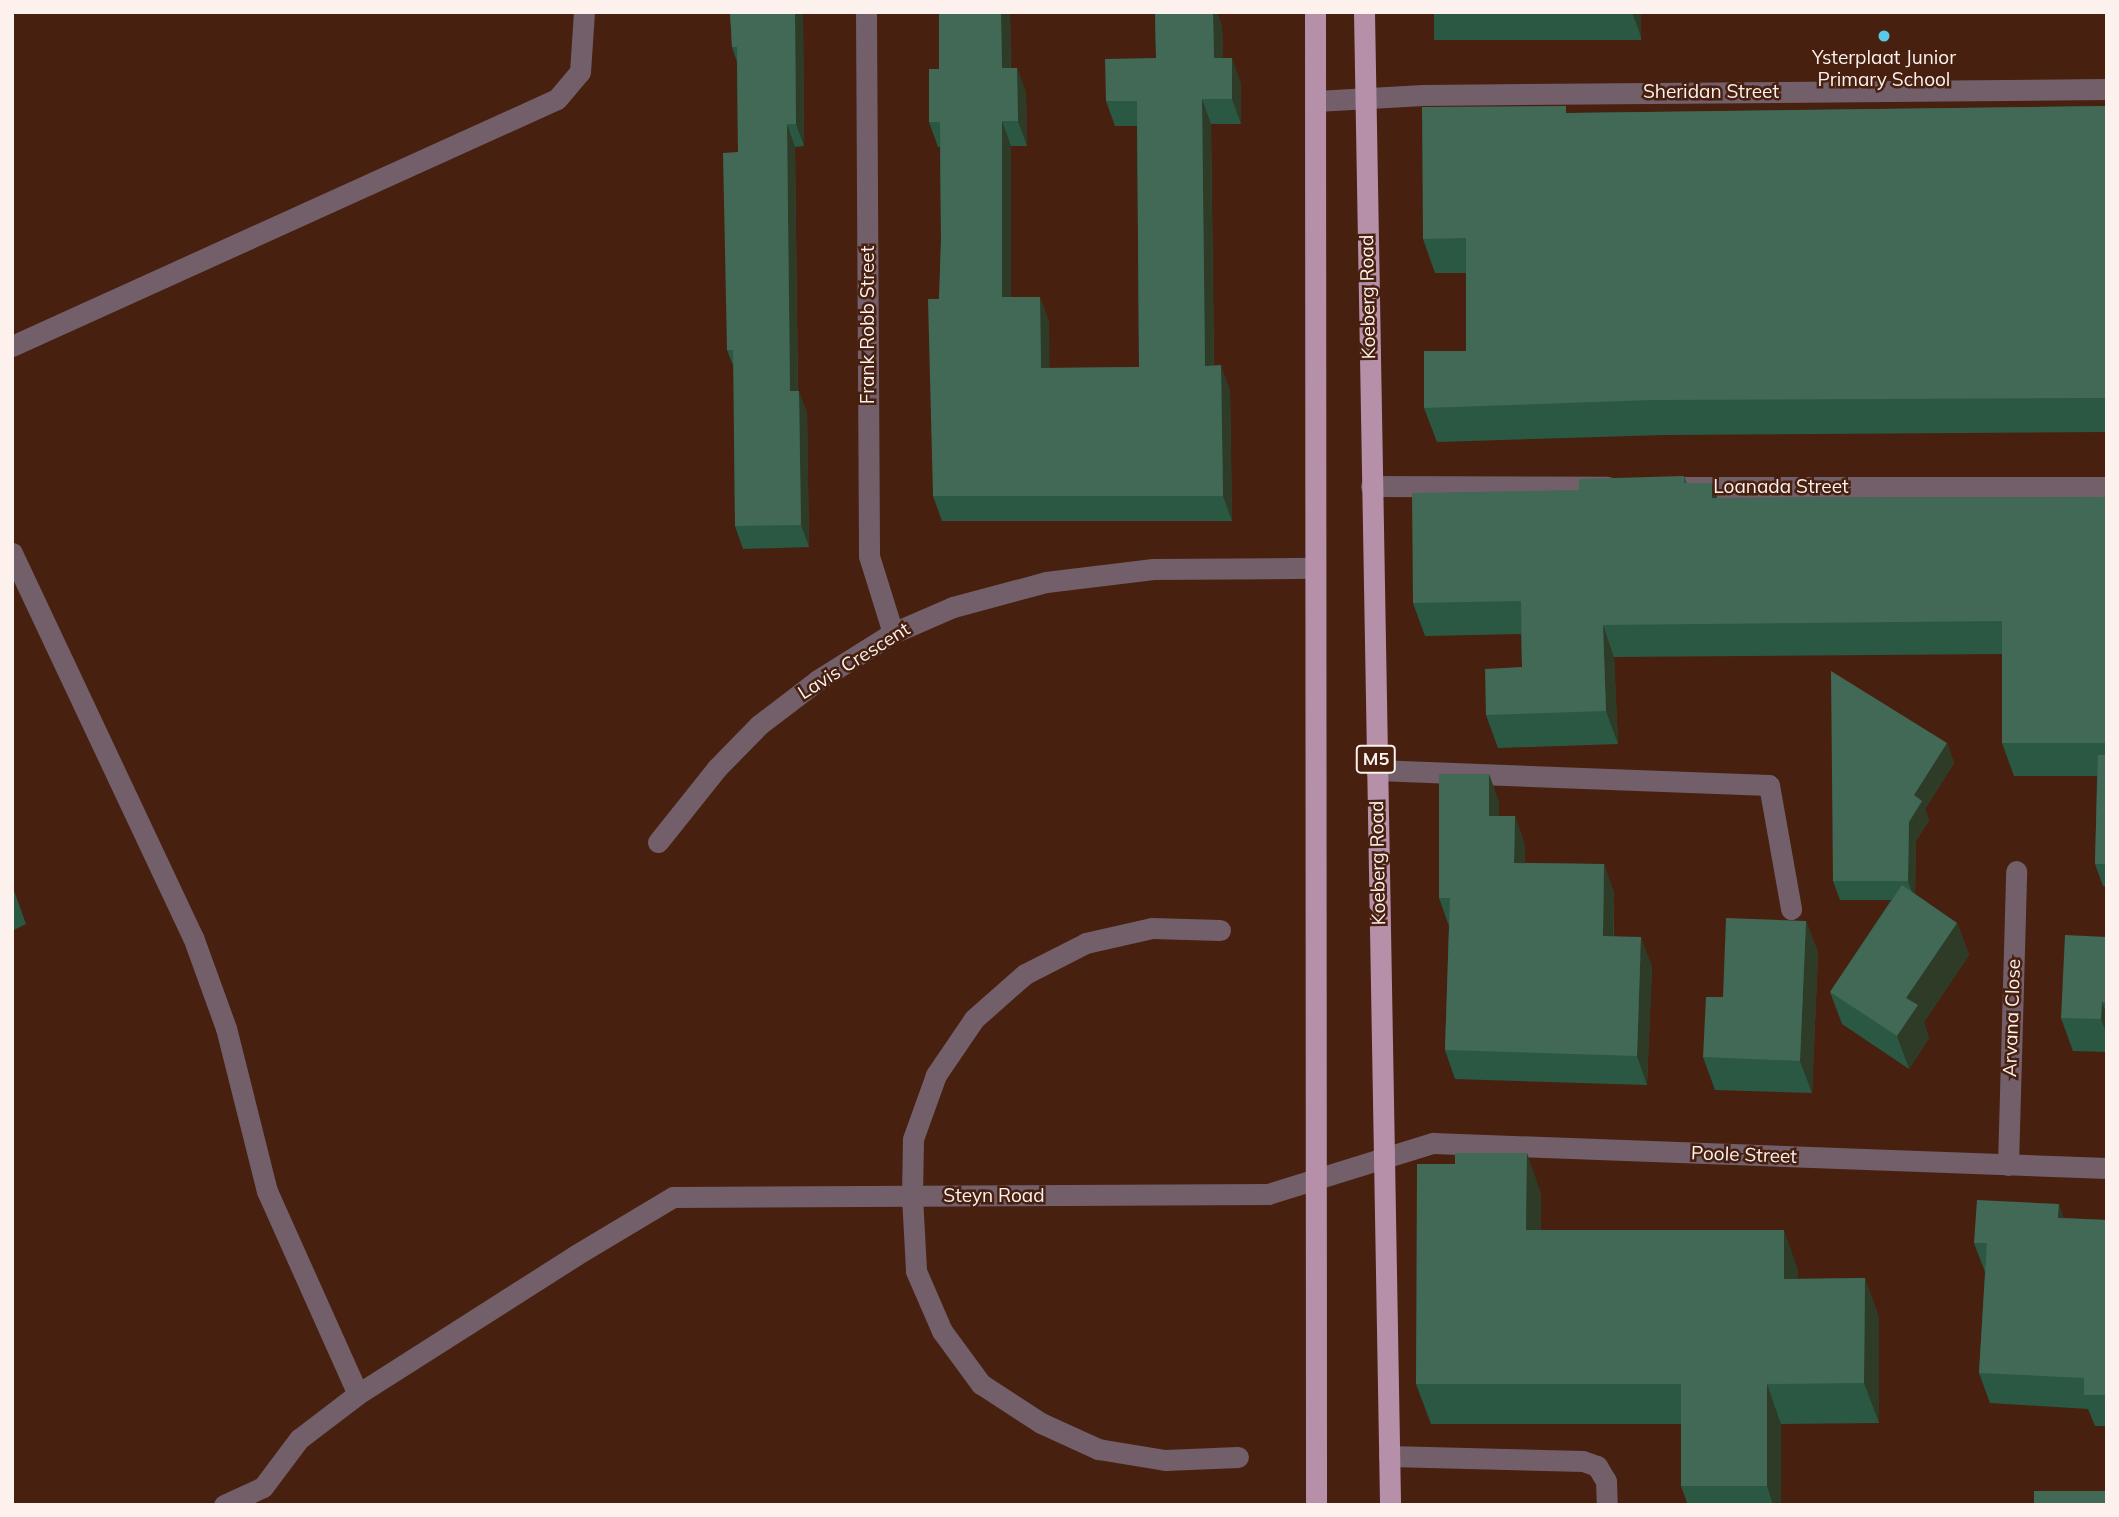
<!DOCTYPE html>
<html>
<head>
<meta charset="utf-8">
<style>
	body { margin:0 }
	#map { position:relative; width:2119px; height:1517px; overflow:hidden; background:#472010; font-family:Mulish,sans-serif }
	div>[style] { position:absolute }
	.lane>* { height:21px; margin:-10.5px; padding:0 10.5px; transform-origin:10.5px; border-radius:10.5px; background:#725f6a }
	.street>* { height:21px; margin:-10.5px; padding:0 10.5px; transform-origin:10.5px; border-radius:10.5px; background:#725f6a }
	.primary>* { height:21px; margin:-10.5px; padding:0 10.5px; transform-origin:10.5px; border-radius:10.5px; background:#b690a8 }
	.wall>* { inset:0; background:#2b5843; transform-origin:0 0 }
	.shaded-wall>* { inset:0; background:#2d3b27 }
	.building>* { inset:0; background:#416955; transform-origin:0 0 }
	.dots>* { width:19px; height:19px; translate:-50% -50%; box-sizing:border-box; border:4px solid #472010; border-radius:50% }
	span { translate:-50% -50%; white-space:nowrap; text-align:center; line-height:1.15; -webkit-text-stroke:5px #472010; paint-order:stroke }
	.shield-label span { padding:2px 5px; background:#472010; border:2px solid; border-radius:5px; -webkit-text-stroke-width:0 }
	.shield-label { font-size:18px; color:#fcf1ed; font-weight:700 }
	.poi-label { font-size:19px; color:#fcf1ed }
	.street-label { font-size:19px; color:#fcf1ed }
	.frame { position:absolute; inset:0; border:14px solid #fcf1ed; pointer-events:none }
</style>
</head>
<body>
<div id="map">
	<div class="lane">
		<i style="left:12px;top:346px;width:598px;rotate:-24.38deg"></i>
		<i style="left:557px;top:99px;width:35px;rotate:-50deg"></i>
		<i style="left:580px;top:72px;width:60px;rotate:-86.2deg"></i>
		<i style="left:12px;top:553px;width:425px;rotate:64.8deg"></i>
		<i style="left:193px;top:937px;width:97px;rotate:70.1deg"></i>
		<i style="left:226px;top:1028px;width:168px;rotate:75.9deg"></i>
		<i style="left:267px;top:1191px;width:222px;rotate:65.9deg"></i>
		<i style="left:1376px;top:770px;width:393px;rotate:2.2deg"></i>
		<i style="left:1769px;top:785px;width:126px;rotate:79.9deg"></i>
		<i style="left:1389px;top:1456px;width:194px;rotate:1.5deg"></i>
		<i style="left:1583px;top:1461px;width:15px;rotate:20deg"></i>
		<i style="left:1597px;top:1466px;width:17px;rotate:59deg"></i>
		<i style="left:1606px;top:1481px;width:24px;rotate:88deg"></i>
		<i style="left:224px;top:1505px;width:43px;rotate:-24.8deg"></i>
		<i style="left:263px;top:1487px;width:60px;rotate:-53.1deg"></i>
		<i style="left:299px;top:1439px;width:74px;rotate:-37.3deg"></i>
		<i style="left:358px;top:1394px;width:259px;rotate:-32.5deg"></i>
	</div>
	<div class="street">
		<i style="left:866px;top:12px;width:544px;rotate:89.68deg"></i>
		<i style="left:869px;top:556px;width:81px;rotate:72.7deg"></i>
		<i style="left:1316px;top:101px;width:107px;rotate:-3.2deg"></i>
		<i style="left:1423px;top:95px;width:684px;rotate:-0.5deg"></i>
		<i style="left:1371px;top:486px;width:236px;rotate:0.2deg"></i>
		<i style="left:1685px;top:487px;width:422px"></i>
		<i style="left:658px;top:842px;width:95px;rotate:-51.4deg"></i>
		<i style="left:717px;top:768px;width:60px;rotate:-45.7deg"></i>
		<i style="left:759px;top:725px;width:74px;rotate:-37.3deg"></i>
		<i style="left:818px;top:680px;width:89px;rotate:-32.1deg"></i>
		<i style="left:893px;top:633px;width:65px;rotate:-23.4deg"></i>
		<i style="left:953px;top:607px;width:96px;rotate:-15deg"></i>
		<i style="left:1046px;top:582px;width:108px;rotate:-6.9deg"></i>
		<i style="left:1153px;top:569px;width:162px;rotate:-0.4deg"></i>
		<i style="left:1220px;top:930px;width:68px;rotate:-178.3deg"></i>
		<i style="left:1152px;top:928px;width:68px;rotate:167.2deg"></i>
		<i style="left:1086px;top:943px;width:68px;rotate:153.1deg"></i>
		<i style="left:1025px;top:974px;width:68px;rotate:138.6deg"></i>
		<i style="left:974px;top:1019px;width:68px;rotate:124.2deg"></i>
		<i style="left:936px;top:1075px;width:68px;rotate:109.8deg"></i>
		<i style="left:913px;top:1139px;width:57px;rotate:91deg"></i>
		<i style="left:912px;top:1196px;width:75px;rotate:86.9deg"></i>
		<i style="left:916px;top:1271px;width:65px;rotate:66.6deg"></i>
		<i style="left:942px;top:1331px;width:66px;rotate:53.7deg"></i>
		<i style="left:981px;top:1384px;width:72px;rotate:33deg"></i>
		<i style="left:1041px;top:1423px;width:63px;rotate:24.5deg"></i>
		<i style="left:1098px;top:1449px;width:68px;rotate:9.3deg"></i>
		<i style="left:1165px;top:1460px;width:73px;rotate:-2.4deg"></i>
		<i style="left:2008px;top:1165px;width:294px;rotate:-88.4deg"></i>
		<i style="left:576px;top:1255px;width:113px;rotate:-30.9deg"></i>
		<i style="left:673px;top:1197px;width:595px;rotate:-0.29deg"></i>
		<i style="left:1268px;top:1194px;width:173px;rotate:-17.2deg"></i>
		<i style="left:1433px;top:1143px;width:674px;rotate:2.12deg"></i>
	</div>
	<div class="primary">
		<i style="left:1315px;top:12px;width:1493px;rotate:89.96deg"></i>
		<i style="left:1364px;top:12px;width:1493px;rotate:89deg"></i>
	</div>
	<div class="wall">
		<i style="clip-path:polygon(730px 12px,803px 12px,804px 146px,795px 147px,798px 391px,807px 413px,809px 547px,743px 549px,735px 526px,734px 368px,727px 350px,738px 152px,737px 62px,732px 47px)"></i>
		<i style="clip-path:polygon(939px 12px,1010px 12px,1011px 68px,1017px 68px,1026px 93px,1027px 146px,1011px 146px,1011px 297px,1040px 297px,1049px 322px,1049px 368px,1139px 367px,1137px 126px,1115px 126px,1106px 101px,1156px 58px,1155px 12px,1217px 12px,1222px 27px,1223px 58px,1241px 83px,1241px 124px,1211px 124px,1214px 365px,1230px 390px,1232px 521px,942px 521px,933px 496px,941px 240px,940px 147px,938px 147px,929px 122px,939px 69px)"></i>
		<i style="left:1434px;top:12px;width:207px;height:28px"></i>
		<i style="clip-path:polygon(2107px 106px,2107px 432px,1664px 435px,1437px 442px,1424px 408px,1466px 351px,1466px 273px,1435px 273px,1423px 239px,1569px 113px)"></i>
		<i style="clip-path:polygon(1684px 476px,1687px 483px,1717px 498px,2107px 497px,2107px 887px,2103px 886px,2095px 864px,2097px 776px,2014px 776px,2002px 743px,2002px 654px,1614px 657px,1618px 744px,1498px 748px,1486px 715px,1522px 667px,1521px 634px,1425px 636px,1413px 603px,1579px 490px)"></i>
		<i style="clip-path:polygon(1947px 743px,1954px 763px,1925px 809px,1929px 820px,1916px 841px,1915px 894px,1957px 923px,1969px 955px,1924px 1022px,1929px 1038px,1909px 1069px,1842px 1024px,1830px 992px,1891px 900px,1840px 900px,1833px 881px)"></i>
		<i style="clip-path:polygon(1489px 774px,1499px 803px,1499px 816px,1515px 816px,1525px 846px,1525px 863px,1604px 864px,1614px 893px,1614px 936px,1652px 966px,1647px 1085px,1455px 1079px,1445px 1050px,1449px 926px,1439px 898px)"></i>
		<i style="clip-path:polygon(12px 885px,26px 924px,12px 931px)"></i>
		<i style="clip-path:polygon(1806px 921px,1818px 953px,1812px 1093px,1715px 1090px,1703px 1057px,1723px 997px)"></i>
		<i style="clip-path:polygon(2107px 937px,2107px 1052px,2073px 1051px,2061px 1018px)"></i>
		<i style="clip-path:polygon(1541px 1193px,1541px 1230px,1798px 1270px,1798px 1279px,1865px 1278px,1879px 1318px,1879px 1423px,1781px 1424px,1781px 1505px,1688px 1505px,1681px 1486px,1681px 1424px,1431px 1424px,1416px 1384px)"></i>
		<i style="clip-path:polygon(2064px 1218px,2107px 1220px,2107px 1426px,2095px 1426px,2088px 1409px,1990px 1403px,1979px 1373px,1985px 1272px,1974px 1243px)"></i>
	</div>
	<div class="shaded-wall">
		<i style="clip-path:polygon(795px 12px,803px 12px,804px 146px,796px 124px)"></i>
		<i style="clip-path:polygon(1001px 12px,1010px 12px,1011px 93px,1002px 68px)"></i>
		<i style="clip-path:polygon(1213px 12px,1217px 12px,1222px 27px,1224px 83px,1214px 58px)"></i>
		<i style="clip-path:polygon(1632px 12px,1641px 12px,1641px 37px)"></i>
		<i style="clip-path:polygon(1232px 58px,1241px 83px,1241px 124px,1232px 99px)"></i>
		<i style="clip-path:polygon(1017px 68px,1026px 93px,1027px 146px,1018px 121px)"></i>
		<i style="clip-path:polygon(1202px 99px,1211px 124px,1214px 391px,1205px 366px)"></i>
		<i style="clip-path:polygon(1002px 121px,1011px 146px,1011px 323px,1002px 297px)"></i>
		<i style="clip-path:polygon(787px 124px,795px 147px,798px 413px,790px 391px)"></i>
		<i style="clip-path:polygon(1040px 297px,1049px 322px,1050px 393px,1041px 368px)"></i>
		<i style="clip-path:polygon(1221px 365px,1230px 390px,1232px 521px,1223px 496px)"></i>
		<i style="clip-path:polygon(799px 391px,807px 413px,809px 547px,801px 525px)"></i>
		<i style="clip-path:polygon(1712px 483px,1724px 516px,1712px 498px)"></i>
		<i style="clip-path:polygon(1603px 625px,1614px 657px,1618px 744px,1606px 711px)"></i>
		<i style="clip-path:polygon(1947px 743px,1954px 763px,1925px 809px,1929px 820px,1916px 841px,1915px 901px,1908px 881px,1909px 822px,1914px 795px)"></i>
		<i style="clip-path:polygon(1489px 774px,1499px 803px,1499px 845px,1489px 816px)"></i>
		<i style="clip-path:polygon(1515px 816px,1525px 846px,1525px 892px,1514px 863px)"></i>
		<i style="clip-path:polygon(1604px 864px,1614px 893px,1613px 965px,1603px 936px)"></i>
		<i style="clip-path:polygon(1806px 921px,1818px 953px,1812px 1093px,1800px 1061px)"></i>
		<i style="clip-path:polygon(1957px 923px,1969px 955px,1924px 1022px,1929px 1038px,1909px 1069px,1897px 1036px,1906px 998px)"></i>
		<i style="clip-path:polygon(1641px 937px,1652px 966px,1647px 1085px,1637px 1056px)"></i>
		<i style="clip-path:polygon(2102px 1002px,2107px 1015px,2107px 1035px,2101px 1019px)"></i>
		<i style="clip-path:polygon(1527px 1153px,1541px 1193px,1541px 1270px,1526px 1230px)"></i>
		<i style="clip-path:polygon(2059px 1204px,2070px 1235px,2058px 1218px)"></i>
		<i style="clip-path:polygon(1784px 1230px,1798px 1270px,1799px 1319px,1784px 1279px)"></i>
		<i style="clip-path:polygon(1865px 1278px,1879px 1318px,1879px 1423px,1864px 1383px)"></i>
		<i style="clip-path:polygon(1767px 1384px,1781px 1424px,1781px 1505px,1773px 1505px,1767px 1486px)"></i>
	</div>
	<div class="building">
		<i style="clip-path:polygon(730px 12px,795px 12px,796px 124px,787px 124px,790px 391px,799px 391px,801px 525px,735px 526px,733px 350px,727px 350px,723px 153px,738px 152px,737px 47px,732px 47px)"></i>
		<i style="clip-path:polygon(939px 12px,1001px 12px,1002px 68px,1017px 68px,1018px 121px,1002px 121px,1002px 297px,1040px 297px,1041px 368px,1139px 367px,1137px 101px,1106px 101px,1105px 59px,1156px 58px,1155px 12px,1213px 12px,1214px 58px,1232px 58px,1232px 99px,1202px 99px,1205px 366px,1221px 365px,1223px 496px,933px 496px,928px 299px,939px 299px,941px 240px,940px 122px,929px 122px,929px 69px,939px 69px)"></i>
		<i style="clip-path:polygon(1566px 106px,1566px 113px,2107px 106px,2107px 398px,1652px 400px,1424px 408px,1424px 351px,1466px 351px,1466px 238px,1423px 239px,1422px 107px)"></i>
		<i style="clip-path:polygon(1684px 476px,1684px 483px,1712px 483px,1712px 498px,2107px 497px,2107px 743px,2002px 743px,2002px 621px,1603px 625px,1606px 711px,1486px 715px,1485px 669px,1522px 667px,1521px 601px,1413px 603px,1412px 493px,1579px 490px,1579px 479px)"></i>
		<i style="clip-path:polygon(1831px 671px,1947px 743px,1914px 795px,1922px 801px,1909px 822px,1908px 881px,1833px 881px)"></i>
		<i style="clip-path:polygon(2098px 755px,2107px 755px,2107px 864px,2095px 864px)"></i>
		<i style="clip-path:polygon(1439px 774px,1489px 774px,1489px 816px,1515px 816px,1514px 863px,1604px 864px,1603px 936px,1641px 937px,1637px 1056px,1445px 1050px,1450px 898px,1439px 898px)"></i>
		<i style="clip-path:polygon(1902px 885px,1957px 923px,1906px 998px,1918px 1005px,1897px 1036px,1830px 992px)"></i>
		<i style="clip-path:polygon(1726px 918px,1806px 921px,1800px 1061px,1703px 1057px,1706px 997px,1723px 997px)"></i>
		<i style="clip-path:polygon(2065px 935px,2107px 937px,2107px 1002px,2102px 1002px,2101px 1019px,2061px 1018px)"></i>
		<i style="clip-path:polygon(1455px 1153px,1527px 1153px,1526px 1230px,1784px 1230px,1784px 1279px,1865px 1278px,1864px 1383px,1767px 1384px,1767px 1486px,1681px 1486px,1681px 1384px,1416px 1384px,1417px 1164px,1455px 1164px)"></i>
		<i style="clip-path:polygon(1977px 1200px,2059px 1204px,2058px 1218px,2107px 1220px,2107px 1395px,2084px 1395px,2084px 1378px,1979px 1373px,1987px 1243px,1974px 1243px)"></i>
		<i style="left:2034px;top:1491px;width:73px;height:14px"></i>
	</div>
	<div class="dots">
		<i style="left:1884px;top:36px;background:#5dc7e8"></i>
	</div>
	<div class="shield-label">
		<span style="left:1376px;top:759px">M5</span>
	</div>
	<div class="poi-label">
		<span style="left:1884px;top:69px">Ysterplaat Junior<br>Primary School</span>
	</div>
	<div class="street-label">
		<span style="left:1711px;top:92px">Sheridan Street</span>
		<span style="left:1368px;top:297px;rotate:-91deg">Koeberg Road</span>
		<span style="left:868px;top:325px;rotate:-90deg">Frank Robb Street</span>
		<span style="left:1781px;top:487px">Loanada Street</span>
		<span style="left:854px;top:661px;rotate:-32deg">Lavis Crescent</span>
		<span style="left:1378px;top:863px;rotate:-91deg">Koeberg Road</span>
		<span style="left:2012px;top:1018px;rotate:-88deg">Arvana Close</span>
		<span style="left:1744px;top:1155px;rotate:2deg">Poole Street</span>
		<span style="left:994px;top:1196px">Steyn Road</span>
	</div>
	<div class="frame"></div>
</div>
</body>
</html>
